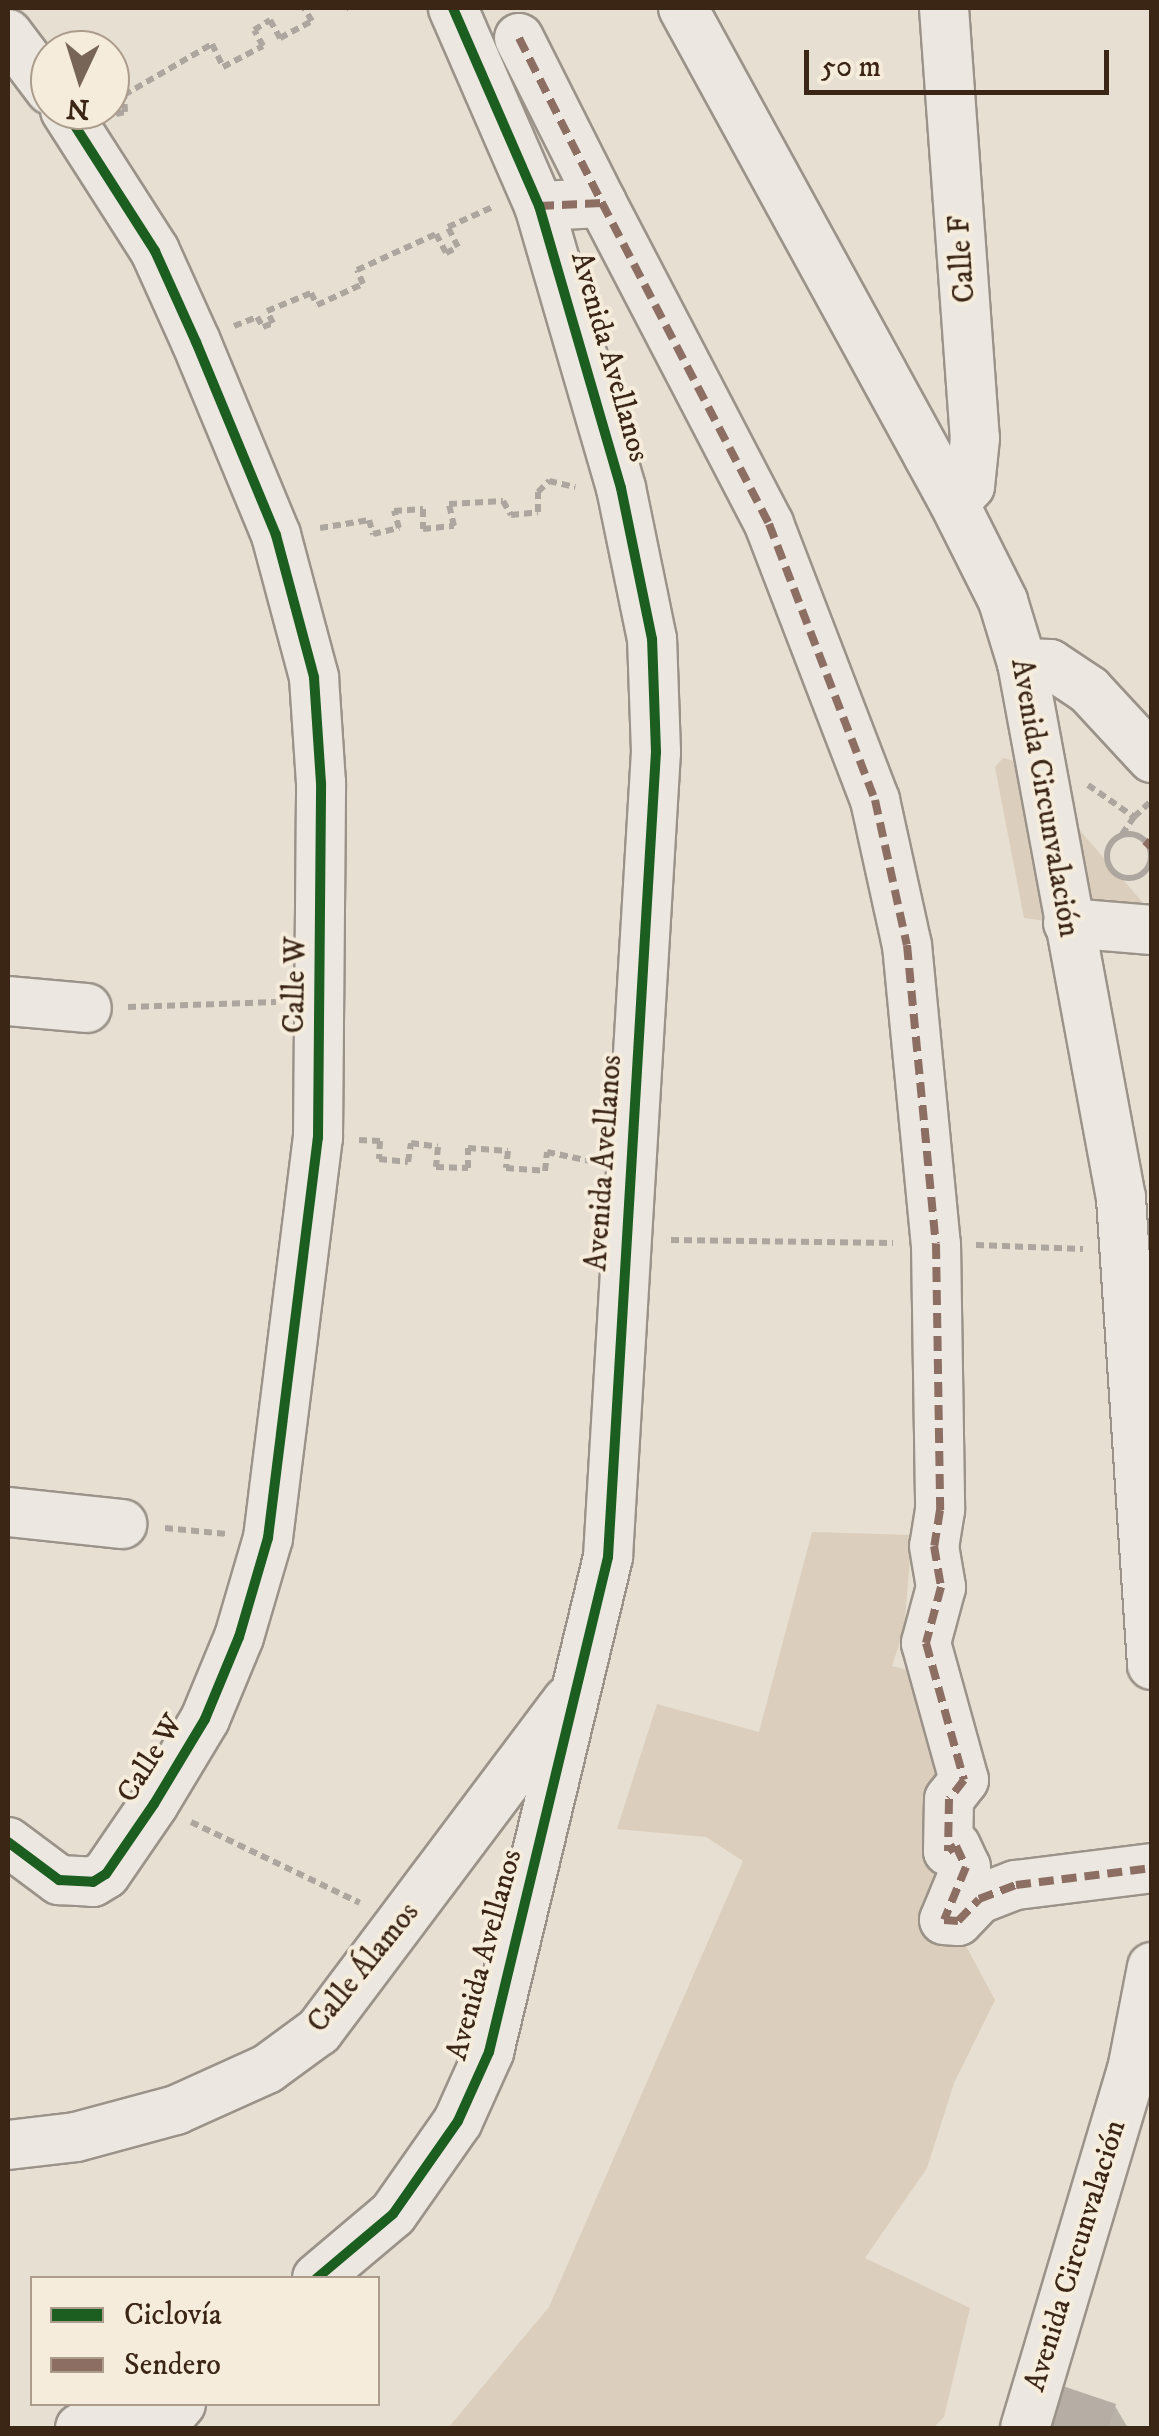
<!DOCTYPE html>
<html>
<head>
<meta charset="utf-8">
<style>
	body { margin:0 }
	#map { position:relative; width:1159px; height:2436px; overflow:hidden; background:#e7dfd2; font-family:"IM FELL DW Pica",serif }
	div>[style] { position:absolute }
	.green>* { inset:0; background:#dbcebc }
	.shadow>* { inset:0; background:#0003 }
	.building>* { inset:0; background:#b6aea4 }
	.path>* { height:6px; margin-top:-3px; transform-origin:0; background:repeating-linear-gradient(90deg,#aca69f 0 8px,transparent 0 13px) }
	.path>.ring { margin:-3px; padding:0; box-sizing:content-box; background:none; border:6px solid #aca69f; border-radius:50% }
	.roads { filter:drop-shadow(2px 0 #9b9389) drop-shadow(-2px 0 #9b9389) drop-shadow(0 2px #9b9389) drop-shadow(0 -2px #9b9389) }
	.street>* { height:48px; margin:-24px; padding:0 24px; transform-origin:24px; border-radius:24px; background:#ece8e1 }
	.quiet>* { height:8px; margin-top:-4px; transform-origin:0; background:repeating-linear-gradient(90deg,#8d6e63 0 15px,transparent 0 23px) }
	.cycleway>* { height:10px; margin:-5px; padding:0 5px; transform-origin:5px; border-radius:5px; background:#1b5e20 }
	span { translate:-50% -50%; white-space:nowrap; text-align:center; line-height:1.15; -webkit-text-stroke:8px #f5ecdc; paint-order:stroke }
	.street-label { font-size:30px; color:#3b2515 }
	.frame { position:absolute; inset:0; border:10px solid #3b2515; pointer-events:none }
	.legend { position:absolute; left:30px; top:2276px; width:350px; height:130px; box-sizing:border-box; background:#f5ecdc; border:2px solid #ab9c8c; margin:0; padding:12px 18px; list-style:none; font-size:30px; color:#3b2515 }
	.legend li { display:flex; align-items:center; gap:20px; height:50px }
	.legend b { width:50px; border:2px solid #ab9c8c }
	.north { position:absolute; left:30px; top:30px; width:100px; height:100px; box-sizing:border-box; background:#f5ecdc; border:2px solid #ab9c8c; border-radius:50%; rotate:184deg; font-size:28px; font-weight:700; line-height:40px; text-align:center; color:#3b2515 }
	.north::after { content:''; display:block; margin:auto; width:35px; height:45px; background:#776657; clip-path:polygon(50% 0,100% 100%,50% 72%,0 100%) }
	.scale { position:absolute; left:804px; top:50px; width:305px; height:45px; box-sizing:border-box; border:5px solid #3b2515; border-top:0; padding-left:12px; font-size:30px; line-height:35px; white-space:nowrap; color:#3b2515; -webkit-text-stroke:8px #f5ecdc; paint-order:stroke }
</style>
</head>
<body>
<div id="map">
	<div class="green">
		<i style="clip-path:polygon(1003px 758px,1021px 763px,1151px 912px,1135px 933px,1024px 918px,995px 767px)"></i>
		<i style="clip-path:polygon(812px 1532px,912px 1535px,904px 1630px,892px 1666px,915px 1672px,940px 1757px,934px 1777px,940px 1930px,966px 1946px,995px 2000px,954px 2083px,927px 2168px,865px 2258px,970px 2308px,944px 2417px,933px 2428px,448px 2428px,549px 2307px,743px 1861px,706px 1837px,617px 1829px,657px 1704px,759px 1732px)"></i>
	</div>
	<div class="shadow">
		<i style="clip-path:polygon(1115px 2406px,1128px 2428px,1041px 2428px)"></i>
	</div>
	<div class="building">
		<i style="clip-path:polygon(1054px 2383px,1116px 2404px,1108px 2428px,1039px 2428px)"></i>
	</div>
	<div class="path">
		<i style="left:347px;top:8px;width:1px"></i>
		<i style="left:116px;top:114px;width:9px;rotate:-13deg"></i>
		<i style="left:125px;top:112px;width:17px;rotate:-93deg"></i>
		<i style="left:124px;top:95px;width:102px;rotate:-30.1deg"></i>
		<i style="left:212px;top:44px;width:25px;rotate:64deg"></i>
		<i style="left:223px;top:67px;width:45px;rotate:-27.7deg"></i>
		<i style="left:263px;top:46px;width:18px;rotate:-119deg"></i>
		<i style="left:254px;top:30px;width:19px;rotate:-32deg"></i>
		<i style="left:270px;top:20px;width:21px;rotate:61deg"></i>
		<i style="left:280px;top:38px;width:36px;rotate:-28deg"></i>
		<i style="left:312px;top:21px;width:15px;rotate:-122deg"></i>
		<i style="left:234px;top:326px;width:25px;rotate:-21deg"></i>
		<i style="left:257px;top:317px;width:12px;rotate:59deg"></i>
		<i style="left:263px;top:327px;width:11px;rotate:-22deg"></i>
		<i style="left:273px;top:323px;width:13px;rotate:-117deg"></i>
		<i style="left:267px;top:311px;width:48px;rotate:-22.2deg"></i>
		<i style="left:311px;top:293px;width:13px;rotate:63deg"></i>
		<i style="left:317px;top:305px;width:51px;rotate:-24.5deg"></i>
		<i style="left:363px;top:284px;width:15px;rotate:-113deg"></i>
		<i style="left:357px;top:270px;width:87px;rotate:-24.5deg"></i>
		<i style="left:436px;top:234px;width:21px;rotate:62deg"></i>
		<i style="left:446px;top:253px;width:13px;rotate:-27deg"></i>
		<i style="left:458px;top:247px;width:22px;rotate:-117deg"></i>
		<i style="left:448px;top:227px;width:49px;rotate:-24deg"></i>
		<i style="left:320px;top:528px;width:50px;rotate:-9.3deg"></i>
		<i style="left:369px;top:520px;width:15px;rotate:74deg"></i>
		<i style="left:373px;top:534px;width:27px;rotate:-13deg"></i>
		<i style="left:399px;top:528px;width:18px;rotate:-106deg"></i>
		<i style="left:394px;top:511px;width:29px;rotate:-4deg"></i>
		<i style="left:423px;top:509px;width:20px;rotate:90deg"></i>
		<i style="left:423px;top:529px;width:31px;rotate:-6deg"></i>
		<i style="left:454px;top:526px;width:23px;rotate:-103deg"></i>
		<i style="left:449px;top:504px;width:54px;rotate:-3.2deg"></i>
		<i style="left:503px;top:501px;width:16px;rotate:60deg"></i>
		<i style="left:511px;top:515px;width:27px;rotate:-6deg"></i>
		<i style="left:538px;top:512px;width:20px;rotate:-90deg"></i>
		<i style="left:538px;top:492px;width:16px;rotate:-45deg"></i>
		<i style="left:549px;top:481px;width:27px;rotate:13deg"></i>
		<i style="left:1088px;top:785px;width:56px;rotate:34.8deg"></i>
		<i style="left:1134px;top:817px;width:21px;rotate:125deg"></i>
		<i style="left:1134px;top:817px;width:22px;rotate:-43deg"></i>
		<i class="ring" style="left:1107px;top:834px;width:38px;height:38px"></i>
		<i style="left:128px;top:1007px;width:148px;rotate:-1.9deg"></i>
		<i style="left:359px;top:1140px;width:21px;rotate:3deg"></i>
		<i style="left:380px;top:1141px;width:18px;rotate:93deg"></i>
		<i style="left:379px;top:1159px;width:29px;rotate:6deg"></i>
		<i style="left:408px;top:1162px;width:19px;rotate:-81deg"></i>
		<i style="left:411px;top:1143px;width:27px;rotate:8deg"></i>
		<i style="left:438px;top:1147px;width:20px;rotate:96deg"></i>
		<i style="left:436px;top:1167px;width:32px;rotate:2deg"></i>
		<i style="left:468px;top:1168px;width:20px;rotate:-90deg"></i>
		<i style="left:468px;top:1148px;width:40px;rotate:4.3deg"></i>
		<i style="left:508px;top:1151px;width:17px;rotate:97deg"></i>
		<i style="left:506px;top:1168px;width:39px;rotate:4deg"></i>
		<i style="left:545px;top:1171px;width:19px;rotate:-84deg"></i>
		<i style="left:547px;top:1152px;width:44px;rotate:11.8deg"></i>
		<i style="left:671px;top:1240px;width:222px;rotate:0.8deg"></i>
		<i style="left:976px;top:1245px;width:107px;rotate:2.1deg"></i>
		<i style="left:165px;top:1528px;width:62px;rotate:5.5deg"></i>
		<i style="left:191px;top:1822px;width:187px;rotate:25.6deg"></i>
	</div>
	<div class="roads">
		<div class="street">
			<i style="left:683px;top:8px;width:564px;rotate:61.3deg"></i>
			<i style="left:954px;top:503px;width:110px;rotate:63.4deg"></i>
			<i style="left:1003px;top:601px;width:65px;rotate:73deg"></i>
			<i style="left:1022px;top:663px;width:544px;rotate:79.52deg"></i>
			<i style="left:1121px;top:1198px;width:468px;rotate:86.2deg"></i>
			<i style="left:944px;top:8px;width:431px;rotate:85.9deg"></i>
			<i style="left:975px;top:438px;width:48px;rotate:95.9deg"></i>
			<i style="left:970px;top:486px;width:23px;rotate:133deg"></i>
			<i style="left:8px;top:34px;width:70px;rotate:53.1deg"></i>
			<i style="left:519px;top:38px;width:185px;rotate:63.3deg"></i>
			<i style="left:539px;top:206px;width:63px;rotate:-2.7deg"></i>
			<i style="left:602px;top:203px;width:362px;rotate:62.5deg"></i>
			<i style="left:769px;top:524px;width:296px;rotate:69deg"></i>
			<i style="left:875px;top:800px;width:148px;rotate:77.6deg"></i>
			<i style="left:907px;top:945px;width:300px;rotate:84.5deg"></i>
			<i style="left:936px;top:1244px;width:266px;rotate:89.1deg"></i>
			<i style="left:940px;top:1510px;width:36px;rotate:99deg"></i>
			<i style="left:934px;top:1546px;width:42px;rotate:80.3deg"></i>
			<i style="left:941px;top:1587px;width:58px;rotate:105deg"></i>
			<i style="left:926px;top:1643px;width:142px;rotate:74.5deg"></i>
			<i style="left:964px;top:1780px;width:24px;rotate:128deg"></i>
			<i style="left:949px;top:1799px;width:52px;rotate:91.1deg"></i>
			<i style="left:948px;top:1851px;width:9px;rotate:-32deg"></i>
			<i style="left:956px;top:1846px;width:23px;rotate:65deg"></i>
			<i style="left:966px;top:1867px;width:57px;rotate:112.5deg"></i>
			<i style="left:944px;top:1920px;width:14px;rotate:4deg"></i>
			<i style="left:958px;top:1921px;width:30px;rotate:-46deg"></i>
			<i style="left:979px;top:1899px;width:40px;rotate:-21deg"></i>
			<i style="left:1016px;top:1885px;width:137px;rotate:-7.1deg"></i>
			<i style="left:1022px;top:663px;width:28px;rotate:2deg"></i>
			<i style="left:1050px;top:664px;width:47px;rotate:33.7deg"></i>
			<i style="left:1089px;top:690px;width:93px;rotate:47.2deg"></i>
			<i style="left:1068px;top:923px;width:84px;rotate:4.8deg"></i>
			<i style="left:8px;top:1001px;width:79px;rotate:5.1deg"></i>
			<i style="left:8px;top:1512px;width:115px;rotate:6deg"></i>
			<i style="left:8px;top:1842px;width:64px;rotate:36.7deg"></i>
			<i style="left:59px;top:1880px;width:34px;rotate:3deg"></i>
			<i style="left:93px;top:1882px;width:15px;rotate:-32deg"></i>
			<i style="left:106px;top:1874px;width:85px;rotate:-55.6deg"></i>
			<i style="left:154px;top:1804px;width:99px;rotate:-59deg"></i>
			<i style="left:205px;top:1719px;width:89px;rotate:-67.5deg"></i>
			<i style="left:239px;top:1637px;width:103px;rotate:-73.7deg"></i>
			<i style="left:268px;top:1538px;width:403px;rotate:-82.9deg"></i>
			<i style="left:318px;top:1138px;width:355px;rotate:-89.5deg"></i>
			<i style="left:321px;top:783px;width:106px;rotate:-93.8deg"></i>
			<i style="left:314px;top:677px;width:147px;rotate:-105deg"></i>
			<i style="left:276px;top:535px;width:209px;rotate:-112.5deg"></i>
			<i style="left:196px;top:342px;width:100px;rotate:-114.3deg"></i>
			<i style="left:155px;top:251px;width:167px;rotate:-122.6deg"></i>
			<i style="left:8px;top:2145px;width:68px;rotate:-6.7deg"></i>
			<i style="left:76px;top:2137px;width:104px;rotate:-15.1deg"></i>
			<i style="left:176px;top:2110px;width:100px;rotate:-24.3deg"></i>
			<i style="left:267px;top:2069px;width:64px;rotate:-36.2deg"></i>
			<i style="left:319px;top:2031px;width:413px;rotate:-53.1deg"></i>
			<i style="left:317px;top:2278px;width:99px;rotate:-40.1deg"></i>
			<i style="left:393px;top:2214px;width:113px;rotate:-55deg"></i>
			<i style="left:458px;top:2121px;width:76px;rotate:-65.8deg"></i>
			<i style="left:489px;top:2052px;width:509px;rotate:-76.48deg"></i>
			<i style="left:608px;top:1557px;width:806px;rotate:-86.59deg"></i>
			<i style="left:656px;top:752px;width:113px;rotate:-92deg"></i>
			<i style="left:652px;top:639px;width:154px;rotate:-101.6deg"></i>
			<i style="left:621px;top:488px;width:294px;rotate:-106.2deg"></i>
			<i style="left:539px;top:206px;width:216px;rotate:-113.5deg"></i>
			<i style="left:80px;top:2428px;width:60px;rotate:-23.6deg"></i>
			<i style="left:160px;top:2428px;width:32px;rotate:-49deg"></i>
			<i style="left:1025px;top:2428px;width:374px;rotate:-73.4deg"></i>
			<i style="left:1132px;top:2070px;width:105px;rotate:-79deg"></i>
		</div>
	</div>
	<div class="quiet">
		<i style="left:519px;top:38px;width:185px;rotate:63.3deg"></i>
		<i style="left:539px;top:206px;width:63px;rotate:-2.7deg"></i>
		<i style="left:602px;top:203px;width:362px;rotate:62.5deg"></i>
		<i style="left:769px;top:524px;width:296px;rotate:69deg"></i>
		<i style="left:875px;top:800px;width:148px;rotate:77.6deg"></i>
		<i style="left:907px;top:945px;width:300px;rotate:84.5deg"></i>
		<i style="left:936px;top:1244px;width:266px;rotate:89.1deg"></i>
		<i style="left:940px;top:1510px;width:36px;rotate:99deg"></i>
		<i style="left:934px;top:1546px;width:42px;rotate:80.3deg"></i>
		<i style="left:941px;top:1587px;width:58px;rotate:105deg"></i>
		<i style="left:926px;top:1643px;width:142px;rotate:74.5deg"></i>
		<i style="left:964px;top:1780px;width:24px;rotate:128deg"></i>
		<i style="left:949px;top:1799px;width:52px;rotate:91.1deg"></i>
		<i style="left:948px;top:1851px;width:9px;rotate:-32deg"></i>
		<i style="left:956px;top:1846px;width:23px;rotate:65deg"></i>
		<i style="left:966px;top:1867px;width:57px;rotate:112.5deg"></i>
		<i style="left:944px;top:1920px;width:14px;rotate:4deg"></i>
		<i style="left:958px;top:1921px;width:30px;rotate:-46deg"></i>
		<i style="left:979px;top:1899px;width:40px;rotate:-21deg"></i>
		<i style="left:1016px;top:1885px;width:137px;rotate:-7.1deg"></i>
		<i style="left:1145px;top:841px;width:9px;rotate:41deg"></i>
	</div>
	<div class="cycleway">
		<i style="left:8px;top:1842px;width:64px;rotate:36.7deg"></i>
		<i style="left:59px;top:1880px;width:34px;rotate:3deg"></i>
		<i style="left:93px;top:1882px;width:15px;rotate:-32deg"></i>
		<i style="left:106px;top:1874px;width:85px;rotate:-55.6deg"></i>
		<i style="left:154px;top:1804px;width:99px;rotate:-59deg"></i>
		<i style="left:205px;top:1719px;width:89px;rotate:-67.5deg"></i>
		<i style="left:239px;top:1637px;width:103px;rotate:-73.7deg"></i>
		<i style="left:268px;top:1538px;width:403px;rotate:-82.9deg"></i>
		<i style="left:318px;top:1138px;width:355px;rotate:-89.5deg"></i>
		<i style="left:321px;top:783px;width:106px;rotate:-93.8deg"></i>
		<i style="left:314px;top:677px;width:147px;rotate:-105deg"></i>
		<i style="left:276px;top:535px;width:209px;rotate:-112.5deg"></i>
		<i style="left:196px;top:342px;width:100px;rotate:-114.3deg"></i>
		<i style="left:155px;top:251px;width:167px;rotate:-122.6deg"></i>
		<i style="left:317px;top:2278px;width:99px;rotate:-40.1deg"></i>
		<i style="left:393px;top:2214px;width:113px;rotate:-55deg"></i>
		<i style="left:458px;top:2121px;width:76px;rotate:-65.8deg"></i>
		<i style="left:489px;top:2052px;width:509px;rotate:-76.48deg"></i>
		<i style="left:608px;top:1557px;width:806px;rotate:-86.59deg"></i>
		<i style="left:656px;top:752px;width:113px;rotate:-92deg"></i>
		<i style="left:652px;top:639px;width:154px;rotate:-101.6deg"></i>
		<i style="left:621px;top:488px;width:294px;rotate:-106.2deg"></i>
		<i style="left:539px;top:206px;width:216px;rotate:-113.5deg"></i>
	</div>
	<div class="street-label">
		<span style="left:963px;top:259px;rotate:-94deg">Calle F</span>
		<span style="left:609px;top:357px;rotate:74deg">Avenida Avellanos</span>
		<span style="left:1044px;top:798px;rotate:80deg">Avenida Circunvalación</span>
		<span style="left:296px;top:985px;rotate:-89deg">Calle W</span>
		<span style="left:605px;top:1163px;rotate:-86deg">Avenida Avellanos</span>
		<span style="left:151px;top:1759px;rotate:-58deg">Calle W</span>
		<span style="left:485px;top:1955px;rotate:-75deg">Avenida Avellanos</span>
		<span style="left:364px;top:1968px;rotate:-51deg">Calle Álamos</span>
		<span style="left:1076px;top:2256px;rotate:-73deg">Avenida Circunvalación</span>
	</div>
	<div class="frame"></div>
	<ul class="legend">
	<li><b style="height:12px;background:#1b5e20"></b>Ciclovía</li>
	<li><b style="height:12px;background:#8d6e63"></b>Sendero</li>
	</ul>
	<div class="north">N</div>
	<div class="scale">50 m</div>
</div>
</body>
</html>
